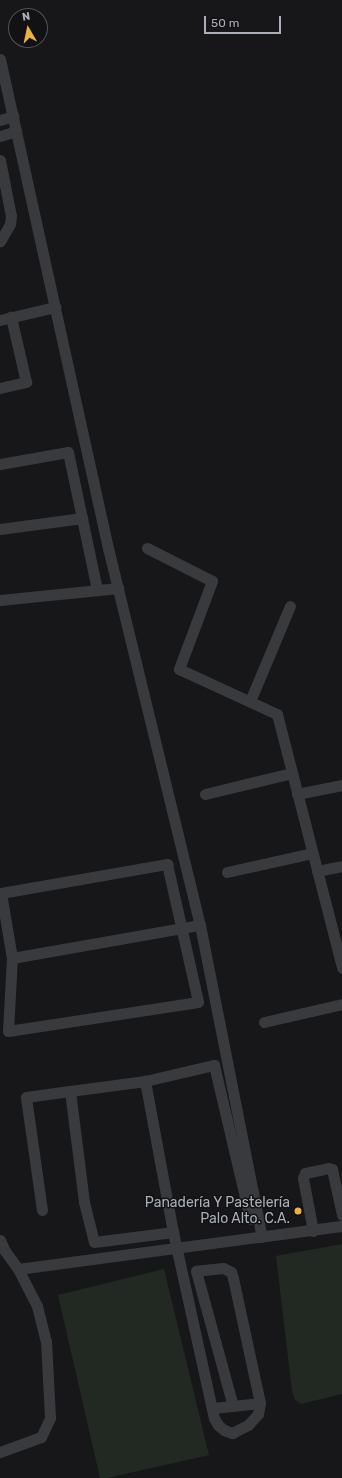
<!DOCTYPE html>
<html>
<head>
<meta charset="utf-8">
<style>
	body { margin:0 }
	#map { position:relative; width:342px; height:1478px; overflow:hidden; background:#171719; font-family:Rubik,sans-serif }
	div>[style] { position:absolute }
	.green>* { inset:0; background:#222923 }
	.minor>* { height:11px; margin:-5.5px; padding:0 5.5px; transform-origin:5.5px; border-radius:5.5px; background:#393a3e }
	.dots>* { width:11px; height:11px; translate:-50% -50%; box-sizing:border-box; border:2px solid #121214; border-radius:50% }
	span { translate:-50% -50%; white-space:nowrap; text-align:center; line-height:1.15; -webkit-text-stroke:3px #121214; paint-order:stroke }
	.poi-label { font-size:14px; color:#aaafb9 }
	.right { translate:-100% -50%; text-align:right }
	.north { position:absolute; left:8px; top:8px; width:40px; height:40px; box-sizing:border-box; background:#121214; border:1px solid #4f5156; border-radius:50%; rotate:351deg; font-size:11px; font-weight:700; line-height:16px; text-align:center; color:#aaafb9 }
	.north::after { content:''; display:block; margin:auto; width:14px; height:18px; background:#eab13f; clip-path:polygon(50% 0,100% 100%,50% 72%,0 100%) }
	.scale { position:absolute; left:204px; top:16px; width:77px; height:18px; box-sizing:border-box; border:2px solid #aaafb9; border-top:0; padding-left:5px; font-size:12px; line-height:14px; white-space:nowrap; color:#aaafb9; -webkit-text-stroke:3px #121214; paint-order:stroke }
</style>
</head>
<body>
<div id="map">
	<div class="green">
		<i style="clip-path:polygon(342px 1244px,342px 1394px,301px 1404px,295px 1400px,292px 1391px,276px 1256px)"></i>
		<i style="clip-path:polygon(164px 1269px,209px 1455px,107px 1478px,100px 1478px,58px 1295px)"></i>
	</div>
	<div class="minor">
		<i style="left:0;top:59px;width:501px;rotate:77.55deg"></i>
		<i style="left:108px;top:548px;width:388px;rotate:76.3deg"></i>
		<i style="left:200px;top:925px;width:318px;rotate:78.8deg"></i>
		<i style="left:0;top:120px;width:14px;rotate:-17deg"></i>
		<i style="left:0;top:136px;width:17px;rotate:-17deg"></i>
		<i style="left:0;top:160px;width:57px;rotate:78.9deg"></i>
		<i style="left:11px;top:216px;width:8px;rotate:97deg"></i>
		<i style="left:10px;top:224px;width:20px;rotate:120deg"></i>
		<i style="left:0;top:320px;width:57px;rotate:-13.3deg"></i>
		<i style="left:0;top:388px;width:27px;rotate:-13deg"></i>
		<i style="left:26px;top:382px;width:67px;rotate:-103deg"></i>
		<i style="left:0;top:464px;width:69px;rotate:-10deg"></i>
		<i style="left:68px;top:452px;width:141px;rotate:78.1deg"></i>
		<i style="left:0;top:529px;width:83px;rotate:-7.6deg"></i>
		<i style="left:147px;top:548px;width:73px;rotate:26.9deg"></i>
		<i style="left:212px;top:581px;width:94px;rotate:110.6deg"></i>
		<i style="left:179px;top:669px;width:108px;rotate:24.7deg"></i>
		<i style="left:277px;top:714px;width:262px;rotate:75.6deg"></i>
		<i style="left:0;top:600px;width:119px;rotate:-5.8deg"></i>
		<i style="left:250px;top:701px;width:103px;rotate:-67.2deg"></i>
		<i style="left:205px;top:794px;width:89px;rotate:-13.6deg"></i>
		<i style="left:297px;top:794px;width:46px;rotate:-11.3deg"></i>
		<i style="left:167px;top:864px;width:141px;rotate:77.3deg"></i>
		<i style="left:198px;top:1002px;width:192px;rotate:171.3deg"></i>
		<i style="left:8px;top:1031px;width:73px;rotate:-86.9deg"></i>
		<i style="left:12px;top:958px;width:66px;rotate:-99.6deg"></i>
		<i style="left:1px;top:893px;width:169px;rotate:-9.9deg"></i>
		<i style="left:317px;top:871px;width:25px;rotate:-11deg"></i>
		<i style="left:227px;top:872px;width:87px;rotate:-12.6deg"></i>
		<i style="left:12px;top:958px;width:191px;rotate:-10deg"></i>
		<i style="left:264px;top:1022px;width:80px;rotate:-13deg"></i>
		<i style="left:70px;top:1091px;width:76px;rotate:-7.6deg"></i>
		<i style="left:42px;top:1210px;width:114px;rotate:-98.1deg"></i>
		<i style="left:26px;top:1097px;width:44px;rotate:-7.8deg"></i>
		<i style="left:70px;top:1091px;width:112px;rotate:82.8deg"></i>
		<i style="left:84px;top:1202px;width:41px;rotate:76deg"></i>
		<i style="left:94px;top:1242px;width:80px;rotate:-7.2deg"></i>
		<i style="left:173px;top:1232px;width:154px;rotate:-100.5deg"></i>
		<i style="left:145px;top:1081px;width:71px;rotate:-13.1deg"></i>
		<i style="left:214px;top:1065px;width:158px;rotate:76.8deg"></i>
		<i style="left:313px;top:1231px;width:54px;rotate:-100.7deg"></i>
		<i style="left:303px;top:1178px;width:5px;rotate:-68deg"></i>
		<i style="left:305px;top:1173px;width:24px;rotate:-12deg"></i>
		<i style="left:328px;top:1168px;width:4px;rotate:14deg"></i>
		<i style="left:332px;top:1169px;width:47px;rotate:77.7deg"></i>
		<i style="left:173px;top:1232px;width:190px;rotate:77.6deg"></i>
		<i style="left:214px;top:1418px;width:8px;rotate:60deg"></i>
		<i style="left:218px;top:1425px;width:8px;rotate:40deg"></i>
		<i style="left:224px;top:1430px;width:9px;rotate:21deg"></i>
		<i style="left:232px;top:1433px;width:18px;rotate:-27deg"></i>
		<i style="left:248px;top:1425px;width:15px;rotate:-48deg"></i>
		<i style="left:258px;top:1414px;width:11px;rotate:-80deg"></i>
		<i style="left:260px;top:1403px;width:128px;rotate:-102.2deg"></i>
		<i style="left:233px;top:1278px;width:6px;rotate:-108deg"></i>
		<i style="left:231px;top:1272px;width:9px;rotate:-153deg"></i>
		<i style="left:223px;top:1268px;width:27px;rotate:174deg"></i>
		<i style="left:196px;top:1271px;width:140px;rotate:74.7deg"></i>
		<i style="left:0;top:1240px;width:12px;rotate:66deg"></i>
		<i style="left:5px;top:1251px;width:22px;rotate:54deg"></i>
		<i style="left:18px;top:1269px;width:42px;rotate:62.8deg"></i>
		<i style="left:37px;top:1306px;width:36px;rotate:76deg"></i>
		<i style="left:46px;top:1341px;width:77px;rotate:87deg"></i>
		<i style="left:50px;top:1418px;width:21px;rotate:115deg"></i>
		<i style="left:41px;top:1437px;width:44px;rotate:159.9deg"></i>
		<i style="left:18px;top:1269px;width:327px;rotate:-7.6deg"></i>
		<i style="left:213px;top:1408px;width:47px;rotate:-6.1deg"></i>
	</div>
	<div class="dots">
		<i style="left:298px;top:1211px;background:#eab13f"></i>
	</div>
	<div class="poi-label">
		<span class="right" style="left:290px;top:1211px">Panadería Y Pastelería<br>Palo Alto. C.A.</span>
	</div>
	<div class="north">N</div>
	<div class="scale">50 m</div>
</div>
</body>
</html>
